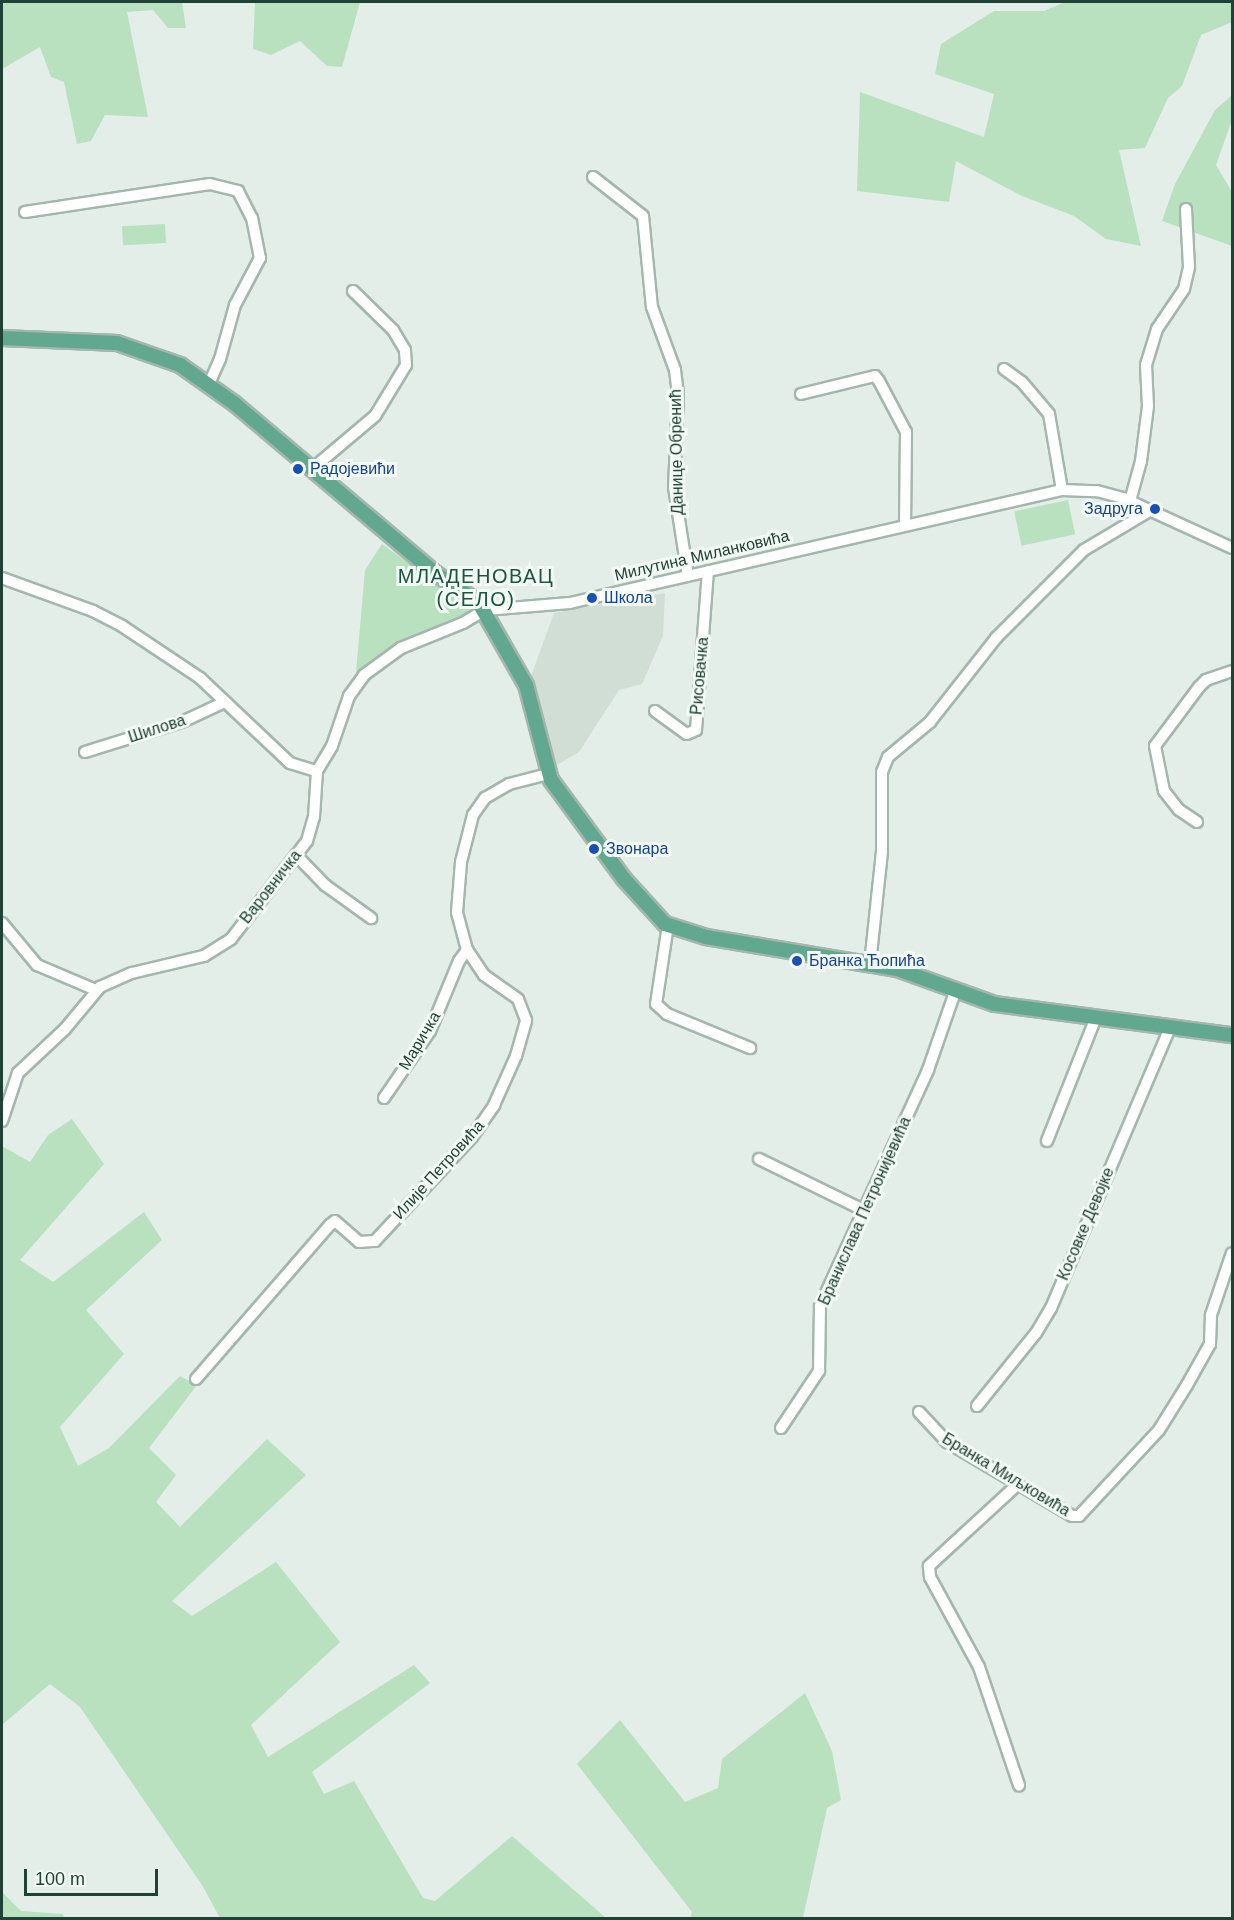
<!DOCTYPE html>
<html>
<head>
<meta charset="utf-8">
<style>
	body { margin:0 }
	#map { position:relative; width:1234px; height:1920px; overflow:hidden; background:#e2eee7; font-family:Arial,sans-serif }
	div>[style] { position:absolute }
	.built>* { inset:0; background:#d0ded6 }
	.green>* { inset:0; background:#b9e1c0; transform-origin:0 0 }
	.roads { filter:drop-shadow(2px 0 #a4b7ae) drop-shadow(-2px 0 #a4b7ae) drop-shadow(0 2px #a4b7ae) drop-shadow(0 -2px #a4b7ae) }
	.minor>* { height:10px; margin:-5px; padding:0 5px; transform-origin:5px; border-radius:5px; background:#fff }
	.major>* { height:14px; margin:-7px; padding:0 7px; transform-origin:7px; border-radius:7px; background:#62a890 }
	.dots>* { width:16px; height:16px; translate:-50% -50%; box-sizing:border-box; border:3px solid #f3faf6; border-radius:50% }
	span { translate:-50% -50%; white-space:nowrap; text-align:center; line-height:1.15; -webkit-text-stroke:6px #f3faf6; paint-order:stroke }
	.street-label { font-size:16px; color:#204135 }
	.transit-label { font-size:16px; color:#164399 }
	.left { translate:0 -50%; text-align:left }
	.right { translate:-100% -50%; text-align:right }
	.quarter-label { font-size:20px; color:#195542; letter-spacing:1.5px }
	.frame { position:absolute; inset:0; border:3px solid #204135; pointer-events:none }
	.scale { position:absolute; left:24px; top:1869px; width:134px; height:27px; box-sizing:border-box; border:3px solid #204135; border-top:0; padding-left:8px; font-size:18px; line-height:21px; white-space:nowrap; color:#204135; -webkit-text-stroke:4px #f3faf6; paint-order:stroke }
</style>
</head>
<body>
<div id="map">
	<div class="built">
		<i style="clip-path:polygon(665px 593px,663px 636px,642px 684px,619px 690px,579px 752px,552px 768px,530px 679px,554px 613px)"></i>
	</div>
	<div class="green">
		<i style="clip-path:polygon(2px 2px,182px 2px,186px 28px,168px 28px,153px 10px,127px 12px,148px 117px,105px 115px,91px 141px,77px 144px,64px 82px,51px 77px,40px 47px,2px 69px)"></i>
		<i style="clip-path:polygon(255px 2px,360px 2px,342px 67px,327px 66px,300px 41px,271px 55px,253px 49px)"></i>
		<i style="clip-path:polygon(1065px 2px,1232px 2px,1232px 22px,1201px 35px,1182px 86px,1168px 98px,1145px 148px,1119px 150px,1141px 246px,1106px 239px,1074px 216px,1022px 196px,956px 161px,949px 202px,857px 191px,860px 92px,984px 137px,994px 94px,935px 74px,941px 44px,994px 11px,1044px 11px)"></i>
		<i style="clip-path:polygon(1232px 95px,1232px 120px,1216px 165px,1232px 192px,1232px 246px,1162px 221px,1175px 184px,1215px 110px)"></i>
		<i style="left:165px;top:224px;width:19px;height:43px;rotate:87deg"></i>
		<i style="left:1068px;top:500px;width:35px;height:55px;rotate:78deg"></i>
		<i style="clip-path:polygon(382px 544px,475px 611px,446px 627px,412px 639px,355px 684px,365px 570px)"></i>
		<i style="clip-path:polygon(72px 1119px,104px 1164px,20px 1260px,53px 1282px,144px 1212px,162px 1240px,86px 1310px,124px 1354px,60px 1427px,78px 1466px,109px 1448px,180px 1376px,197px 1385px,149px 1448px,176px 1475px,156px 1502px,180px 1527px,267px 1439px,306px 1475px,172px 1601px,192px 1616px,276px 1562px,340px 1642px,251px 1725px,268px 1757px,414px 1665px,430px 1683px,312px 1772px,324px 1794px,354px 1781px,423px 1898px,435px 1901px,512px 1836px,606px 1918px,220px 1918px,202px 1885px,80px 1707px,50px 1684px,2px 1725px,2px 1146px,30px 1162px,48px 1135px)"></i>
		<i style="clip-path:polygon(805px 1693px,832px 1751px,841px 1800px,827px 1808px,803px 1918px,690px 1918px,692px 1912px,577px 1764px,620px 1720px,685px 1802px,718px 1788px,722px 1759px)"></i>
		<i style="clip-path:polygon(2px 1892px,21px 1911px,63px 1914px,64px 1918px,2px 1918px)"></i>
	</div>
	<div class="roads">
		<div class="minor">
			<i style="left:593px;top:177px;width:63px;rotate:38deg"></i>
			<i style="left:643px;top:216px;width:91px;rotate:84.4deg"></i>
			<i style="left:652px;top:307px;width:67px;rotate:69.9deg"></i>
			<i style="left:675px;top:370px;width:23px;rotate:83deg"></i>
			<i style="left:678px;top:393px;width:94px;rotate:92.4deg"></i>
			<i style="left:674px;top:487px;width:90px;rotate:81.1deg"></i>
			<i style="left:25px;top:212px;width:187px;rotate:-8.6deg"></i>
			<i style="left:210px;top:184px;width:29px;rotate:14deg"></i>
			<i style="left:238px;top:191px;width:30px;rotate:63deg"></i>
			<i style="left:252px;top:218px;width:41px;rotate:78.7deg"></i>
			<i style="left:260px;top:258px;width:53px;rotate:118deg"></i>
			<i style="left:235px;top:305px;width:56px;rotate:105.5deg"></i>
			<i style="left:220px;top:359px;width:27px;rotate:114deg"></i>
			<i style="left:1004px;top:369px;width:22px;rotate:36deg"></i>
			<i style="left:1022px;top:382px;width:42px;rotate:49.8deg"></i>
			<i style="left:1049px;top:414px;width:77px;rotate:80.3deg"></i>
			<i style="left:801px;top:394px;width:76px;rotate:-13.7deg"></i>
			<i style="left:875px;top:376px;width:6px;rotate:51deg"></i>
			<i style="left:879px;top:381px;width:58px;rotate:62.1deg"></i>
			<i style="left:906px;top:432px;width:93px;rotate:90.6deg"></i>
			<i style="left:312px;top:469px;width:82px;rotate:-40.1deg"></i>
			<i style="left:375px;top:416px;width:60px;rotate:-58.7deg"></i>
			<i style="left:406px;top:365px;width:15px;rotate:-94deg"></i>
			<i style="left:405px;top:350px;width:23px;rotate:-121deg"></i>
			<i style="left:393px;top:330px;width:56px;rotate:-135.7deg"></i>
			<i style="left:1130px;top:501px;width:41px;rotate:-74.6deg"></i>
			<i style="left:1141px;top:461px;width:55px;rotate:-82.7deg"></i>
			<i style="left:1148px;top:406px;width:41px;rotate:-92.8deg"></i>
			<i style="left:1146px;top:365px;width:38px;rotate:-73deg"></i>
			<i style="left:1157px;top:329px;width:48px;rotate:-56deg"></i>
			<i style="left:1184px;top:289px;width:23px;rotate:-77deg"></i>
			<i style="left:1189px;top:267px;width:58px;rotate:-93deg"></i>
			<i style="left:2px;top:578px;width:97px;rotate:19.9deg"></i>
			<i style="left:93px;top:611px;width:33px;rotate:27deg"></i>
			<i style="left:122px;top:626px;width:94px;rotate:33.7deg"></i>
			<i style="left:200px;top:678px;width:124px;rotate:43.4deg"></i>
			<i style="left:290px;top:763px;width:28px;rotate:17deg"></i>
			<i style="left:655px;top:711px;width:39px;rotate:36deg"></i>
			<i style="left:687px;top:734px;width:10px;rotate:-24deg"></i>
			<i style="left:696px;top:730px;width:159px;rotate:-85.7deg"></i>
			<i style="left:85px;top:752px;width:104px;rotate:-17.4deg"></i>
			<i style="left:184px;top:721px;width:45px;rotate:-24.9deg"></i>
			<i style="left:1197px;top:822px;width:22px;rotate:-146deg"></i>
			<i style="left:1179px;top:810px;width:24px;rotate:-128deg"></i>
			<i style="left:1164px;top:791px;width:46px;rotate:-101.3deg"></i>
			<i style="left:1155px;top:746px;width:74px;rotate:-53.3deg"></i>
			<i style="left:1199px;top:687px;width:10px;rotate:-45deg"></i>
			<i style="left:1206px;top:680px;width:28px;rotate:-19deg"></i>
			<i style="left:296px;top:855px;width:42px;rotate:46deg"></i>
			<i style="left:325px;top:885px;width:57px;rotate:35.7deg"></i>
			<i style="left:2px;top:923px;width:55px;rotate:50.2deg"></i>
			<i style="left:37px;top:965px;width:64px;rotate:23deg"></i>
			<i style="left:668px;top:925px;width:80px;rotate:98.6deg"></i>
			<i style="left:656px;top:1004px;width:15px;rotate:42deg"></i>
			<i style="left:667px;top:1014px;width:90px;rotate:22.3deg"></i>
			<i style="left:870px;top:964px;width:114px;rotate:-83.9deg"></i>
			<i style="left:882px;top:851px;width:79px;rotate:-90deg"></i>
			<i style="left:882px;top:772px;width:16px;rotate:-68deg"></i>
			<i style="left:888px;top:757px;width:55px;rotate:-39.8deg"></i>
			<i style="left:930px;top:722px;width:107px;rotate:-51.8deg"></i>
			<i style="left:996px;top:638px;width:124px;rotate:-45deg"></i>
			<i style="left:1084px;top:550px;width:78px;rotate:-30.8deg"></i>
			<i style="left:384px;top:1098px;width:81px;rotate:-55.5deg"></i>
			<i style="left:430px;top:1031px;width:76px;rotate:-67.5deg"></i>
			<i style="left:459px;top:961px;width:14px;rotate:-54deg"></i>
			<i style="left:2px;top:1121px;width:51px;rotate:-71.6deg"></i>
			<i style="left:18px;top:1073px;width:64px;rotate:-43.1deg"></i>
			<i style="left:65px;top:1029px;width:55px;rotate:-50.2deg"></i>
			<i style="left:100px;top:987px;width:35px;rotate:-24deg"></i>
			<i style="left:132px;top:973px;width:74px;rotate:-13.3deg"></i>
			<i style="left:204px;top:956px;width:32px;rotate:-32deg"></i>
			<i style="left:231px;top:939px;width:124px;rotate:-52.2deg"></i>
			<i style="left:307px;top:841px;width:25px;rotate:-74deg"></i>
			<i style="left:314px;top:817px;width:46px;rotate:-86.3deg"></i>
			<i style="left:317px;top:771px;width:29px;rotate:-59deg"></i>
			<i style="left:332px;top:746px;width:53px;rotate:-71.2deg"></i>
			<i style="left:349px;top:696px;width:26px;rotate:-54deg"></i>
			<i style="left:364px;top:675px;width:46px;rotate:-36.1deg"></i>
			<i style="left:401px;top:648px;width:67px;rotate:-22deg"></i>
			<i style="left:463px;top:623px;width:26px;rotate:-31deg"></i>
			<i style="left:485px;top:610px;width:85px;rotate:-4.7deg"></i>
			<i style="left:570px;top:603px;width:505px;rotate:-12.94deg"></i>
			<i style="left:1062px;top:490px;width:35px;rotate:2deg"></i>
			<i style="left:1097px;top:491px;width:27px;rotate:15deg"></i>
			<i style="left:1123px;top:498px;width:120px;rotate:24.6deg"></i>
			<i style="left:1047px;top:1141px;width:133px;rotate:-68.4deg"></i>
			<i style="left:759px;top:1159px;width:118px;rotate:26.1deg"></i>
			<i style="left:196px;top:1379px;width:204px;rotate:-49deg"></i>
			<i style="left:330px;top:1225px;width:6px;rotate:-39deg"></i>
			<i style="left:335px;top:1221px;width:32px;rotate:41deg"></i>
			<i style="left:359px;top:1242px;width:16px;rotate:-4deg"></i>
			<i style="left:375px;top:1241px;width:142px;rotate:-47deg"></i>
			<i style="left:472px;top:1137px;width:39px;rotate:-55deg"></i>
			<i style="left:494px;top:1105px;width:54px;rotate:-65.8deg"></i>
			<i style="left:516px;top:1056px;width:37px;rotate:-74deg"></i>
			<i style="left:526px;top:1020px;width:22px;rotate:-111deg"></i>
			<i style="left:518px;top:999px;width:42px;rotate:-144.8deg"></i>
			<i style="left:484px;top:975px;width:30px;rotate:-124deg"></i>
			<i style="left:467px;top:950px;width:39px;rotate:-105deg"></i>
			<i style="left:457px;top:912px;width:50px;rotate:-85.4deg"></i>
			<i style="left:461px;top:862px;width:49px;rotate:-75.7deg"></i>
			<i style="left:473px;top:815px;width:21px;rotate:-55deg"></i>
			<i style="left:485px;top:798px;width:28px;rotate:-30deg"></i>
			<i style="left:509px;top:784px;width:40px;rotate:-14.4deg"></i>
			<i style="left:977px;top:1406px;width:94px;rotate:-51.1deg"></i>
			<i style="left:1036px;top:1333px;width:29px;rotate:-59deg"></i>
			<i style="left:1051px;top:1308px;width:305px;rotate:-67deg"></i>
			<i style="left:919px;top:1412px;width:41px;rotate:47deg"></i>
			<i style="left:947px;top:1442px;width:145px;rotate:30.6deg"></i>
			<i style="left:1072px;top:1516px;width:7px"></i>
			<i style="left:1079px;top:1516px;width:117px;rotate:-47.1deg"></i>
			<i style="left:1159px;top:1430px;width:53px;rotate:-58.1deg"></i>
			<i style="left:1187px;top:1385px;width:47px;rotate:-60.7deg"></i>
			<i style="left:1210px;top:1344px;width:29px;rotate:-88deg"></i>
			<i style="left:1211px;top:1315px;width:65px;rotate:-71.3deg"></i>
			<i style="left:781px;top:1428px;width:69px;rotate:-56.3deg"></i>
			<i style="left:819px;top:1371px;width:65px;rotate:-89.1deg"></i>
			<i style="left:820px;top:1306px;width:260px;rotate:-65.4deg"></i>
			<i style="left:928px;top:1070px;width:83px;rotate:-70.9deg"></i>
			<i style="left:1017px;top:1485px;width:120px;rotate:137.4deg"></i>
			<i style="left:929px;top:1566px;width:11px;rotate:85deg"></i>
			<i style="left:930px;top:1577px;width:102px;rotate:61.4deg"></i>
			<i style="left:979px;top:1667px;width:125px;rotate:71.3deg"></i>
		</div>
		<div class="major">
			<i style="left:2px;top:338px;width:115px;rotate:2.5deg"></i>
			<i style="left:117px;top:343px;width:67px;rotate:19.2deg"></i>
			<i style="left:180px;top:365px;width:67px;rotate:35.3deg"></i>
			<i style="left:235px;top:404px;width:262px;rotate:40.2deg"></i>
			<i style="left:435px;top:573px;width:53px;rotate:34.3deg"></i>
			<i style="left:479px;top:603px;width:95px;rotate:60.2deg"></i>
			<i style="left:526px;top:685px;width:98px;rotate:75.3deg"></i>
			<i style="left:551px;top:780px;width:123px;rotate:53.6deg"></i>
			<i style="left:624px;top:879px;width:61px;rotate:47.7deg"></i>
			<i style="left:665px;top:924px;width:43px;rotate:17.6deg"></i>
			<i style="left:706px;top:937px;width:194px;rotate:9.5deg"></i>
			<i style="left:897px;top:969px;width:104px;rotate:19.7deg"></i>
			<i style="left:995px;top:1004px;width:239px;rotate:7.5deg"></i>
		</div>
	</div>
	<div class="dots">
		<i style="left:298px;top:469px;background:#1a4fb4"></i>
		<i style="left:1155px;top:509px;background:#1a4fb4"></i>
		<i style="left:592px;top:598px;background:#1a4fb4"></i>
		<i style="left:594px;top:849px;background:#1a4fb4"></i>
		<i style="left:797px;top:961px;background:#1a4fb4"></i>
	</div>
	<div class="street-label">
		<span style="left:677px;top:452px;rotate:-91deg">Данице Обренић</span>
		<span style="left:702px;top:556px;rotate:-13deg">Милутина Миланковића</span>
		<span style="left:700px;top:676px;rotate:-85deg">Рисовачка</span>
		<span style="left:157px;top:729px;rotate:-18deg">Шилова</span>
		<span style="left:271px;top:887px;rotate:-52deg">Варовничка</span>
		<span style="left:420px;top:1041px;rotate:-59deg">Маричка</span>
		<span style="left:439px;top:1170px;rotate:-48deg">Илије Петровића</span>
		<span style="left:865px;top:1211px;rotate:-66deg">Бранислава Петронијевића</span>
		<span style="left:1086px;top:1224px;rotate:-67deg">Косовке Девојке</span>
		<span style="left:1006px;top:1475px;rotate:31deg">Бранка Миљковића</span>
	</div>
	<div class="transit-label">
		<span class="left" style="left:310px;top:469px">Радојевићи</span>
		<span class="right" style="left:1143px;top:509px">Задруга</span>
		<span class="left" style="left:604px;top:598px">Школа</span>
		<span class="left" style="left:606px;top:849px">Звонара</span>
		<span class="left" style="left:809px;top:961px">Бранка Ћопића</span>
	</div>
	<div class="quarter-label">
		<span style="left:476px;top:588px">МЛАДЕНОВАЦ<br>(СЕЛО)</span>
	</div>
	<div class="frame"></div>
	<div class="scale">100 m</div>
</div>
</body>
</html>
